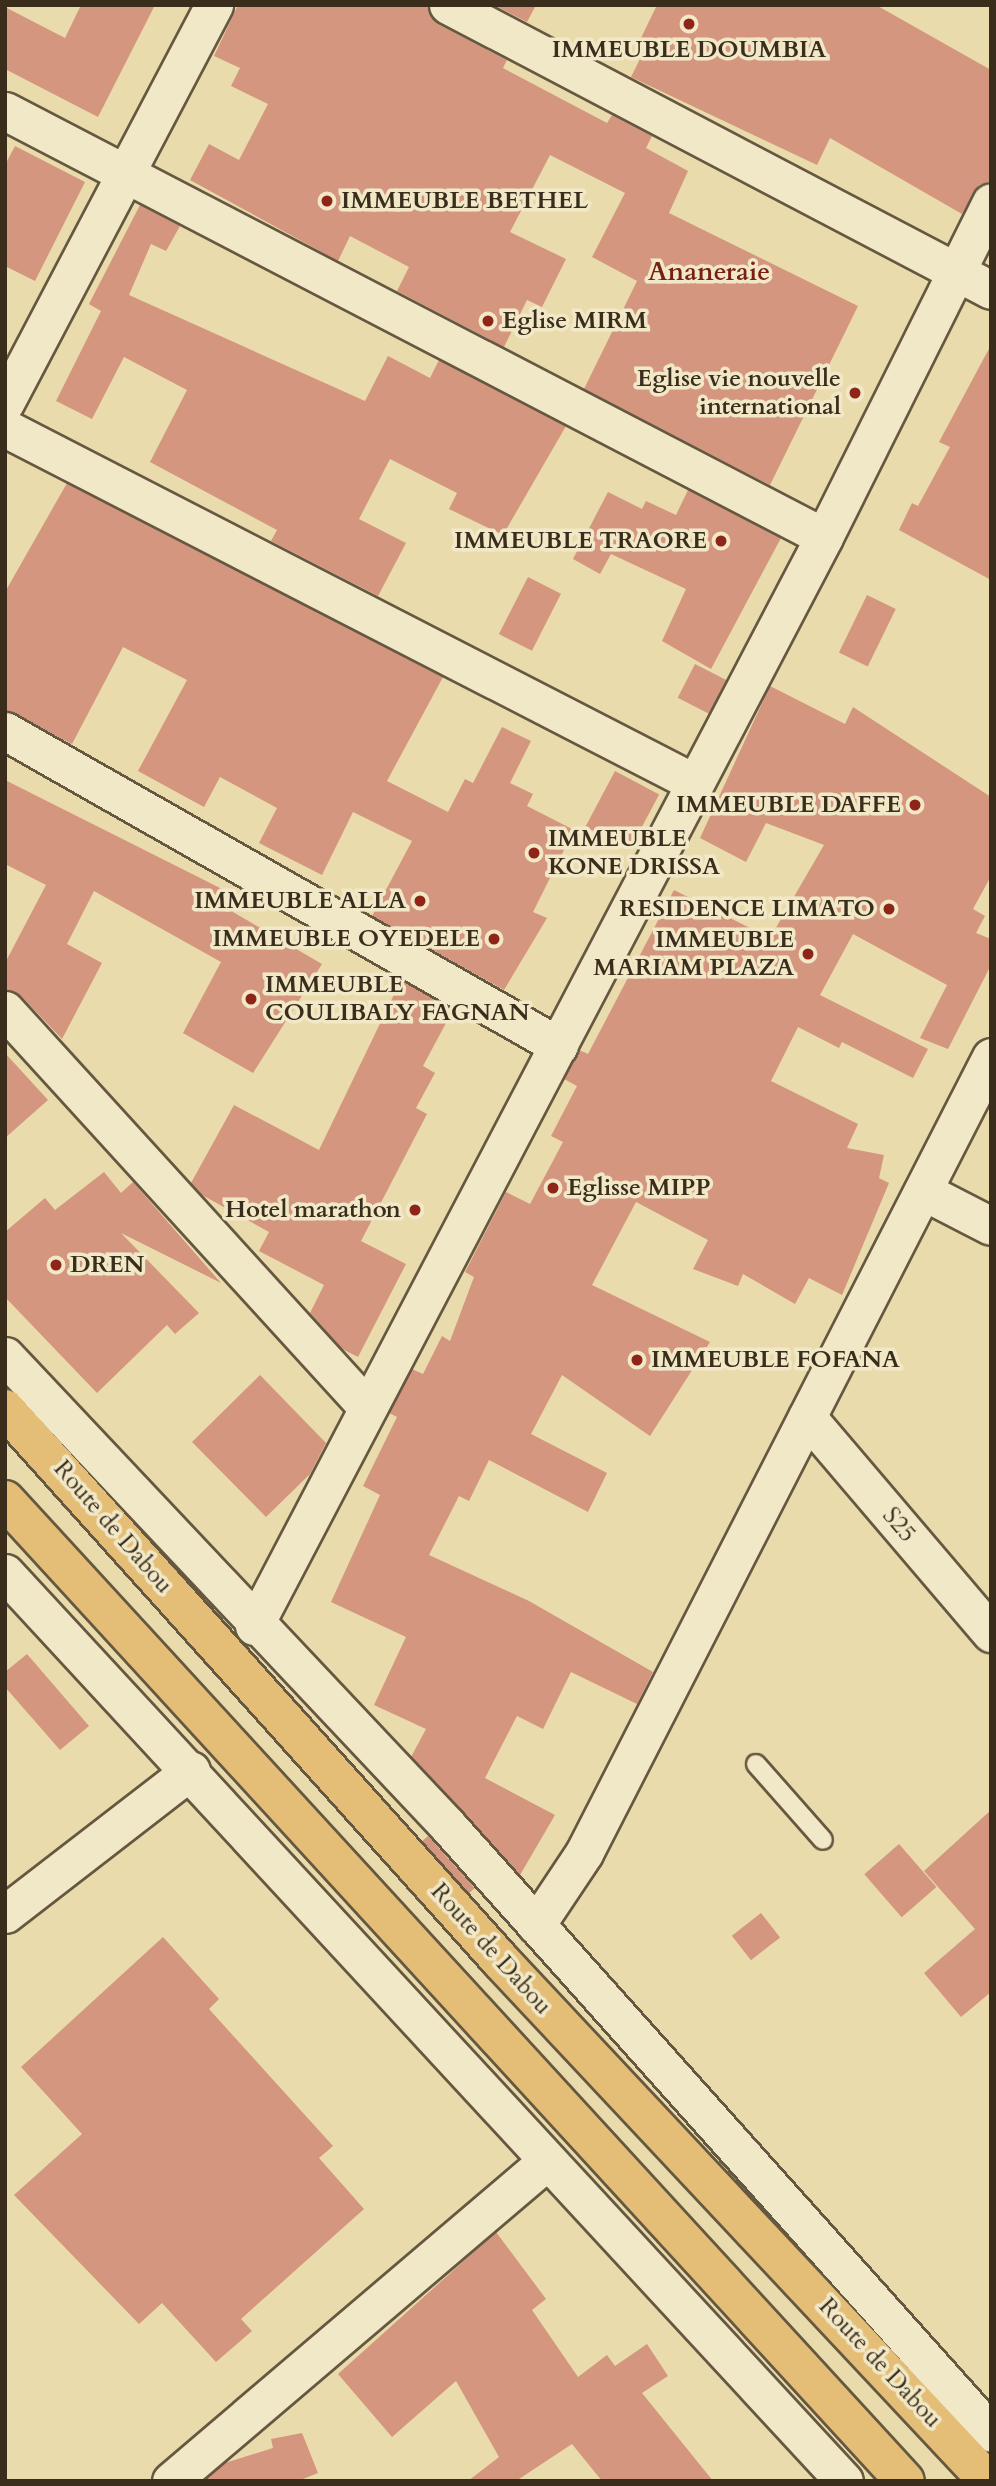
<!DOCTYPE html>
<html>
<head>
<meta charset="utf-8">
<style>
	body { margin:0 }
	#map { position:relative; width:996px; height:2486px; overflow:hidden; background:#e9dbab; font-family:Cardo,serif }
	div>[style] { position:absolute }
	.building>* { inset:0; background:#d4967f; transform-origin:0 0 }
	.roads { filter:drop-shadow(2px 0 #665840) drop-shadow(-2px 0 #665840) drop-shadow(0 2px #665840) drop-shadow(0 -2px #665840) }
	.lane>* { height:18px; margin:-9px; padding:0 9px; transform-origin:9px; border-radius:9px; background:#f1e8c8 }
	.street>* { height:37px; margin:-18.5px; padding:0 18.5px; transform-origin:18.5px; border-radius:18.5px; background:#f1e8c8 }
	.primary>* { height:38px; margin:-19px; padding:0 19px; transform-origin:19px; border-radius:19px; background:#e4be76 }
	.dots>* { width:19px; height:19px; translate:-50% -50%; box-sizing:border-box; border:4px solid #f1e8c8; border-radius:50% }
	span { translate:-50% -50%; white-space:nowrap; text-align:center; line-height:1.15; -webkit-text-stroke:7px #f1e8c8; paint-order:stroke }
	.poi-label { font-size:24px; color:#3b2d1c; font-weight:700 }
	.left { translate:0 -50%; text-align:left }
	.right { translate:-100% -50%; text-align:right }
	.street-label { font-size:24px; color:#3b2d1c }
	.neighbourhood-label { font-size:26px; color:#7a1f14; font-weight:700 }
	.frame { position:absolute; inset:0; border:7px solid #3b2d1c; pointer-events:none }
</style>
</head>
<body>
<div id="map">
	<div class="building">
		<i style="clip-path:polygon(81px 5px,155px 5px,98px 117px,5px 69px,5px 7px,65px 38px)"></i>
		<i style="clip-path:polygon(238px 5px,427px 5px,438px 24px,507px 60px,503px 68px,607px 123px,612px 115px,652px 136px,646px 148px,688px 171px,669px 213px,858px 306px,770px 485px,584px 389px,637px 281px,592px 257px,625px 193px,550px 155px,510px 232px,566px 259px,542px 307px,527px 300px,504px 347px,397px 291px,409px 267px,350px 236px,338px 261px,190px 180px,209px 144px,239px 160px,268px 104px,231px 86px,240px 68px,214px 56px)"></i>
		<i style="clip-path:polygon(494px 5px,536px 5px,527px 22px)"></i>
		<i style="clip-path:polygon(657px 5px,876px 5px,991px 70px,991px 181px,979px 185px,962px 214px,830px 138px,817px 165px,631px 77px,647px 45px,639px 42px)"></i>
		<i style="clip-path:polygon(15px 146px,85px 182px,35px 281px,5px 266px,5px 165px)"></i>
		<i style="clip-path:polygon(140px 205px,180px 226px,166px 251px,151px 244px,129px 295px,365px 401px,388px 356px,430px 378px,439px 360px,566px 426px,503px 535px,449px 509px,457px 493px,390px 459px,359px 519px,406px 543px,378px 596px,271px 541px,277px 530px,150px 462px,187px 390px,124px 357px,92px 419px,56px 401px,101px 311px,89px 304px)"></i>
		<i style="clip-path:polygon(991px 345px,991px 580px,899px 530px,912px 503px,918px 506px,950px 447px,939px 442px)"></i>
		<i style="clip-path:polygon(67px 483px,443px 677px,387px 781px,448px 812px,465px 779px,473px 783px,502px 727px,531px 741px,510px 783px,533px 794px,527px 806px,574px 830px,533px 912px,547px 918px,504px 990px,372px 916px,412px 841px,353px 812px,322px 875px,259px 843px,277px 808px,220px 777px,204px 807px,138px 771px,187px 680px,123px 647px,72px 744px,5px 710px,5px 592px)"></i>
		<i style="clip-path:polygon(688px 490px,781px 538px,711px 669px,662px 641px,686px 589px,611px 554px,600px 574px,573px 559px,608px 492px,642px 509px,646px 501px,676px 515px)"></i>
		<i style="left:528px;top:577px;width:37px;height:64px;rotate:27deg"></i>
		<i style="left:867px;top:595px;width:32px;height:64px;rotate:26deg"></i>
		<i style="left:695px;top:664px;width:35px;height:38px;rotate:27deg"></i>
		<i style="clip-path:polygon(770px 686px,845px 724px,853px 707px,991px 797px,991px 876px,973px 909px,985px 916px,976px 933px,991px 939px,991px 965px,948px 1049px,920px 1038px,947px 985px,853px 934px,820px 995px,928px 1049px,913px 1078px,842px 1042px,839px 1048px,798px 1027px,771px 1081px,858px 1124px,847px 1148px,884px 1155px,879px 1178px,889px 1183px,842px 1295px,809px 1278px,795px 1304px,743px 1274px,738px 1286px,693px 1269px,708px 1240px,636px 1202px,592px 1285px,710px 1342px,650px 1436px,562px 1375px,531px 1434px,607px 1473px,588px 1512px,489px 1460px,469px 1501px,459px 1496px,429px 1555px,529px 1601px,653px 1672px,637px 1704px,571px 1672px,543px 1729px,517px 1716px,485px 1778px,555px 1815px,520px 1875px,411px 1757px,426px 1729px,374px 1705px,406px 1637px,331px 1602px,380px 1495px,363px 1486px,397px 1417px,389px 1413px,412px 1369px,423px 1374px,442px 1336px,450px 1341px,474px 1277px,465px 1272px,506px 1192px,530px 1204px,563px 1142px,551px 1136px,577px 1086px,564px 1079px,567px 1073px,579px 1050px,588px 1054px,674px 890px,770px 938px,824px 845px,766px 823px,746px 862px,700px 838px)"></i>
		<i style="left:615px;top:771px;width:50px;height:63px;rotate:28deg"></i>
		<i style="clip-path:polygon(5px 780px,240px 898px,233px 912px,322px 964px,253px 1073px,183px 1033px,221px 962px,94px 891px,67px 944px,102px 963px,62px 1039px,21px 996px,5px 990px,5px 963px,46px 885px,5px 864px)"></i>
		<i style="clip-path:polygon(401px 980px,453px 1010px,423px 1066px,435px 1073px,416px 1108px,427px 1114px,361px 1241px,406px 1264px,358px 1357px,342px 1349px,310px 1313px,324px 1285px,259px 1251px,269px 1232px,202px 1195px,191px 1183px,234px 1105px,319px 1150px)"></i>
		<i style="clip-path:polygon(5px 1053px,48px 1100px,5px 1138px)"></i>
		<i style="clip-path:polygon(104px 1172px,121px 1193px,133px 1182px,221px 1283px,121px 1233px,199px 1313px,175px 1334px,167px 1325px,97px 1393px,5px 1297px,5px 1232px,45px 1198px,55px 1210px)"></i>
		<i style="clip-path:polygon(260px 1375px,326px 1443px,310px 1474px,266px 1517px,192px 1442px)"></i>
		<i style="clip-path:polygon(27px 1654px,89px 1726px,60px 1750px,5px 1687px,5px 1672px)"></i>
		<i style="clip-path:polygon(991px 1810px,991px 1992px,961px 2017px,924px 1973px,975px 1929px,924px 1871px)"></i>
		<i style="left:428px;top:1836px;width:70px;height:8px;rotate:48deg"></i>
		<i style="left:899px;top:1844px;width:57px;height:46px;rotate:49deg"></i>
		<i style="left:761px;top:1913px;width:31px;height:37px;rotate:52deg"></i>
		<i style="clip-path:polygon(163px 1937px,219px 1999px,209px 2009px,333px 2146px,319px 2158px,364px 2209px,241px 2319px,252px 2331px,216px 2362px,162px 2303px,139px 2324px,14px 2195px,82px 2134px,21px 2067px)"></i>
		<i style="clip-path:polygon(496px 2232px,546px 2299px,532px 2310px,578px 2377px,607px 2355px,615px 2366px,647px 2344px,668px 2376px,642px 2393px,713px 2481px,602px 2481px,572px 2444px,516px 2481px,468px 2481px,499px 2457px,456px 2381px,392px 2437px,338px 2374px)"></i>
		<i style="clip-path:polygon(302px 2433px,318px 2473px,298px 2481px,204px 2481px,225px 2463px,273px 2448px,271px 2439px)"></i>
	</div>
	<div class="roads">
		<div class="lane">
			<i style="left:756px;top:1764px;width:101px;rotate:48.6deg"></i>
		</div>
		<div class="street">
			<i style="left:448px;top:5px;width:613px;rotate:27.69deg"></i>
			<i style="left:5px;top:111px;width:923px;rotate:27.48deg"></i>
			<i style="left:5px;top:403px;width:450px;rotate:-62.3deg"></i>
			<i style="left:5px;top:428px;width:774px;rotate:27.23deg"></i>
			<i style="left:5px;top:731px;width:637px;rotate:29.62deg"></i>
			<i style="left:5px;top:1010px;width:536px;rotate:47.65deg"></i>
			<i style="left:923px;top:1191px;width:76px;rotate:27.2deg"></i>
			<i style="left:5px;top:1356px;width:646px;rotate:46.69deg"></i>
			<i style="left:448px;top:1826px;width:814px;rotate:48.19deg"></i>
			<i style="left:807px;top:1417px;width:284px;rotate:49.6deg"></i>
			<i style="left:5px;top:1573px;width:1236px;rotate:47.26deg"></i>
			<i style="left:254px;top:1626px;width:1229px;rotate:-62.37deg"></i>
			<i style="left:824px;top:537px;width:374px;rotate:-63.5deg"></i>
			<i style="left:5px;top:1914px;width:235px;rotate:-37.7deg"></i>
			<i style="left:536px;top:1925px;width:87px;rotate:-56.3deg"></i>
			<i style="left:584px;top:1853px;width:894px;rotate:-62.92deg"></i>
			<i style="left:171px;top:2481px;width:492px;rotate:-40.4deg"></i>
		</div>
		<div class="primary">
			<i style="left:5px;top:1409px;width:741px;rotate:48.06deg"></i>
			<i style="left:500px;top:1960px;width:714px;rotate:46.87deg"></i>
			<i style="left:5px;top:1500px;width:1331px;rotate:47.47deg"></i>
		</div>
	</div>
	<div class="dots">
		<i style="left:689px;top:24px;background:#8f2418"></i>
		<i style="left:327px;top:201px;background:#8f2418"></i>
		<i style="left:488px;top:321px;background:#8f2418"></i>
		<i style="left:855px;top:393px;background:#8f2418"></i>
		<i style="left:721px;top:541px;background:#8f2418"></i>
		<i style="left:915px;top:805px;background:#8f2418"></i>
		<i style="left:534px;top:853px;background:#8f2418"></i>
		<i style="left:420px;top:901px;background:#8f2418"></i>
		<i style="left:889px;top:909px;background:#8f2418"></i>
		<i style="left:494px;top:939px;background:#8f2418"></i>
		<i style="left:808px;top:954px;background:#8f2418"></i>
		<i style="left:251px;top:999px;background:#8f2418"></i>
		<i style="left:553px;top:1188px;background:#8f2418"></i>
		<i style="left:415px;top:1210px;background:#8f2418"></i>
		<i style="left:56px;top:1265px;background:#8f2418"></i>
		<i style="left:637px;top:1360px;background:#8f2418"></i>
	</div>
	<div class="poi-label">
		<span style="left:689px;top:50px">IMMEUBLE DOUMBIA</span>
		<span class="left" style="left:341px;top:201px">IMMEUBLE BETHEL</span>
		<span class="left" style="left:502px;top:321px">Eglise MIRM</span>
		<span class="right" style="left:841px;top:393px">Eglise vie nouvelle<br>international</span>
		<span class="right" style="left:707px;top:541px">IMMEUBLE TRAORE</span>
		<span class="right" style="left:901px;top:805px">IMMEUBLE DAFFE</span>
		<span class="left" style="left:548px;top:853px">IMMEUBLE<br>KONE DRISSA</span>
		<span class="right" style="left:406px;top:901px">IMMEUBLE ALLA</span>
		<span class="right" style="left:875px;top:909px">RESIDENCE LIMATO</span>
		<span class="right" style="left:480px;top:939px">IMMEUBLE OYEDELE</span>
		<span class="right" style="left:794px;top:954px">IMMEUBLE<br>MARIAM PLAZA</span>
		<span class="left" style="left:265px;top:999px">IMMEUBLE<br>COULIBALY FAGNAN</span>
		<span class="left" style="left:567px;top:1188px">Eglisse MIPP</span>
		<span class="right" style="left:401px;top:1210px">Hotel marathon</span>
		<span class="left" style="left:70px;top:1265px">DREN</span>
		<span class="left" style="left:651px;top:1360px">IMMEUBLE FOFANA</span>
	</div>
	<div class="street-label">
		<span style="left:899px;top:1525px;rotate:50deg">S25</span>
		<span style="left:113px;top:1527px;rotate:49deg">Route de Dabou</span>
		<span style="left:491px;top:1949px;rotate:48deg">Route de Dabou</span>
		<span style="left:880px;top:2363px;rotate:47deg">Route de Dabou</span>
	</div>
	<div class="neighbourhood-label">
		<span style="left:709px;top:272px">Ananeraie</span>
	</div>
	<div class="frame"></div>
</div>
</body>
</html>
